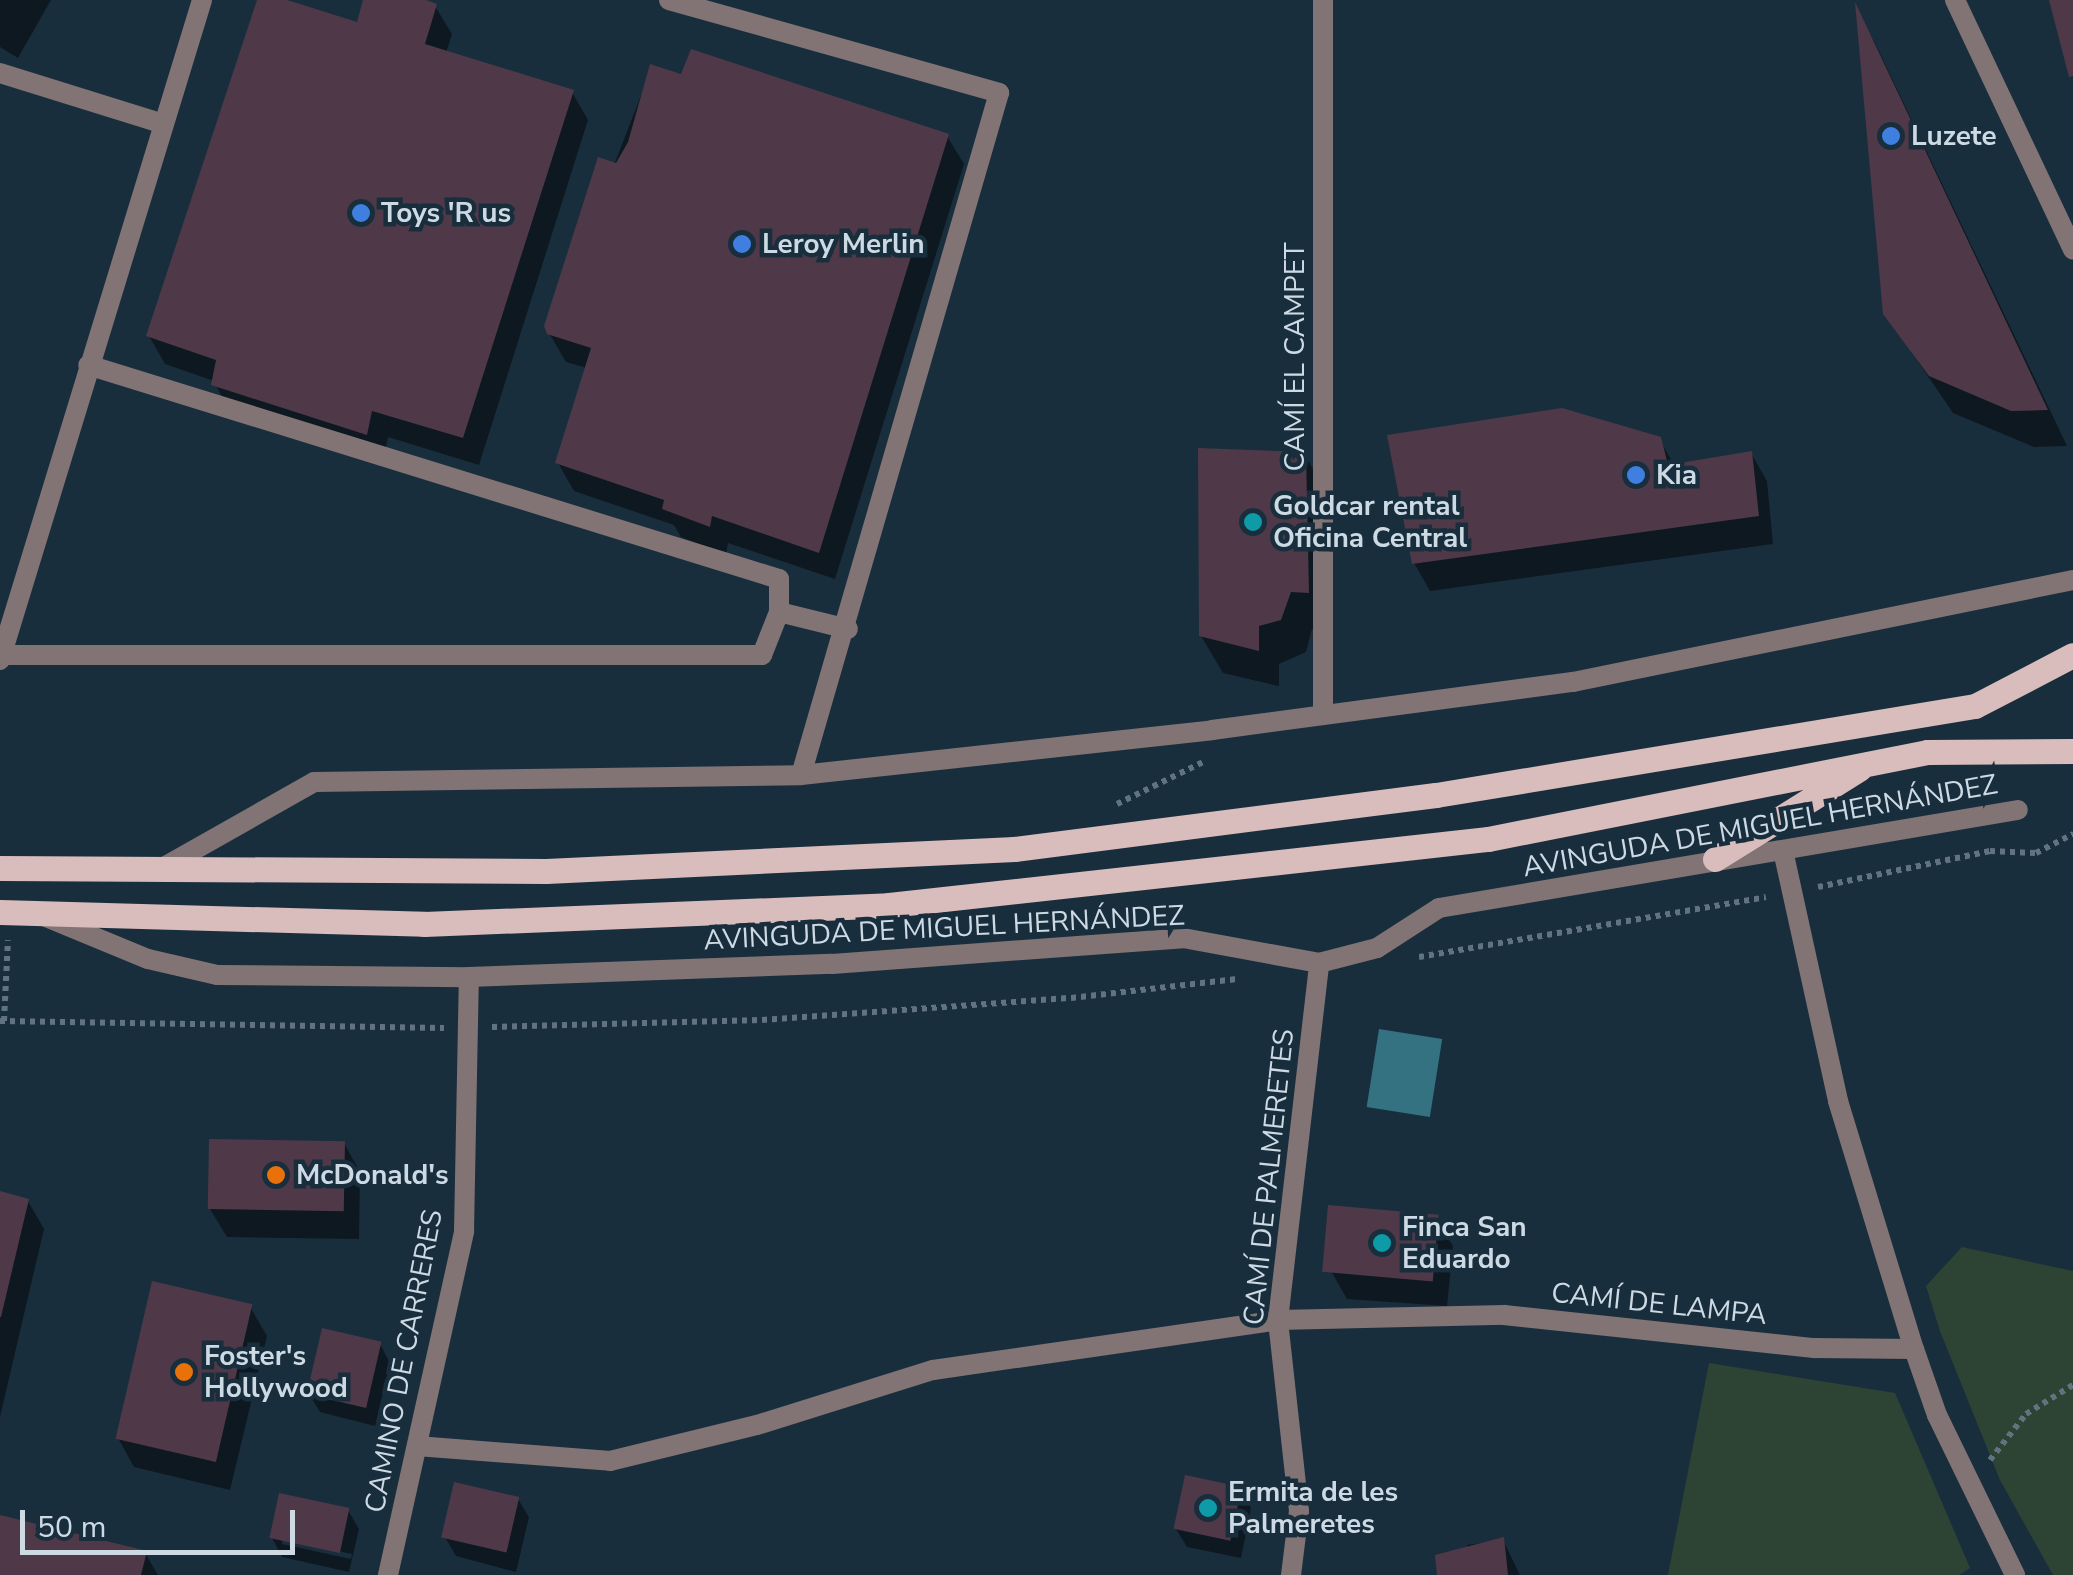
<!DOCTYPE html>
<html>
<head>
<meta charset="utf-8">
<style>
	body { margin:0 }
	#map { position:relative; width:2073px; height:1575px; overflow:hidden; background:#192e3d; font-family:"Nunito Sans",sans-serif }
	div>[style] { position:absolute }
	.green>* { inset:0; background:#2d4434 }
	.water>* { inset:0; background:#347181; transform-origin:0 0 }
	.shadow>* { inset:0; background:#0007 }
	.building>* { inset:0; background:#4f3948; transform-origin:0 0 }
	.path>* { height:6px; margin-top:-3px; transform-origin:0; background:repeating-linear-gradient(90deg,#617380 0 5px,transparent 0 10px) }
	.service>* { height:20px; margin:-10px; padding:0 10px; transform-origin:10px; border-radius:10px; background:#827474 }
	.minor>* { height:20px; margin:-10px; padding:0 10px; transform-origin:10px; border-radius:10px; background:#827474 }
	.primary>* { height:25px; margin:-12.5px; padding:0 12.5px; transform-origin:12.5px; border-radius:12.5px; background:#d9bcbc }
	.dots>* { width:28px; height:28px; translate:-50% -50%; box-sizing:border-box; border:5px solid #192e3d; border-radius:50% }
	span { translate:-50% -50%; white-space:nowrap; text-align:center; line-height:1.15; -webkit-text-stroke:9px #192e3d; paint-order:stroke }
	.poi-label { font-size:28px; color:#cddae4; font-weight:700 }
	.left { translate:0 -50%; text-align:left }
	.street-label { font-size:28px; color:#cddae4 }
	.scale { position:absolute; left:20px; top:1510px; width:275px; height:45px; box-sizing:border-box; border:5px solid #cddae4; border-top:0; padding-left:12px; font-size:30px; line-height:35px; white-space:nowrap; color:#cddae4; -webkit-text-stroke:8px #192e3d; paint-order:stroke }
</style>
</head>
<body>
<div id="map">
	<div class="green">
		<i style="clip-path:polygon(1962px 1247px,2073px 1271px,2073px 1575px,2053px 1575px,2000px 1480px,1940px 1331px,1926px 1286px)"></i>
		<i style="clip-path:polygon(1709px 1363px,1895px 1393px,1970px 1568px,1959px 1575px,1668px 1575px)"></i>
	</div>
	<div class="water">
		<i style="left:1379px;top:1029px;width:64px;height:79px;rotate:9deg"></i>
	</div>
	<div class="shadow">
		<i style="clip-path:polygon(0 0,51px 0,18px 58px,0 47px)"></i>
		<i style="clip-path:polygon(260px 0,358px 25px,366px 0,435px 6px,452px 34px,446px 53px,572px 92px,588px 120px,479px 465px,388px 437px,383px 462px,230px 413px,214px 381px,165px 364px,149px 336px)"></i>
		<i style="clip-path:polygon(1858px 14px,1875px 43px,2067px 446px,2034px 447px,1953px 413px,1885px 313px)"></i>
		<i style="clip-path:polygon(652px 67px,947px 136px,964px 164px,835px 579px,728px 543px,726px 554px,681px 537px,674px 525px,574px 491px,558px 463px,587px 368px,566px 362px,549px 333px)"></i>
		<i style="clip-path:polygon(1659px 439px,1675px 466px,1751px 453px,1767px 481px,1773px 544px,1430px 591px,1414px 563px)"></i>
		<i style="clip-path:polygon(1305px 455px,1326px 492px,1329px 629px,1312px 629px,1306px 652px,1279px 664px,1279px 686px,1223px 673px,1201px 636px)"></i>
		<i style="clip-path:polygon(344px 1143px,360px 1172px,359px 1239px,227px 1237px,210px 1209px)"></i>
		<i style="clip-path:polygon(0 1194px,28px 1201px,44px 1229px,0 1417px)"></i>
		<i style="clip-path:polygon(1437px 1218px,1453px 1246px,1447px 1306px,1347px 1299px,1331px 1271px)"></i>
		<i style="clip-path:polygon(250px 1307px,267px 1336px,230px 1490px,134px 1467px,118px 1438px)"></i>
		<i style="clip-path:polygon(380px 1344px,390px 1363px,375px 1426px,320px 1412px,309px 1394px)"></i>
		<i style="clip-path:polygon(1240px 1489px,1251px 1508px,1241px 1558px,1187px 1547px,1176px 1529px)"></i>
		<i style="clip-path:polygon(518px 1499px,529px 1517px,516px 1572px,456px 1556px,445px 1537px)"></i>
		<i style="clip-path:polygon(evenodd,348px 1510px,359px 1529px,349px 1572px,282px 1557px,272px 1538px,348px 1510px,282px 1539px,352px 1554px,351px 1559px,282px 1544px,282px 1539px)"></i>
		<i style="clip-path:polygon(0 1517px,145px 1553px,158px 1575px,0 1575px)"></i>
		<i style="clip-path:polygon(1503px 1540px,1520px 1575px,1439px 1575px,1468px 1553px,1467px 1545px)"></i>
	</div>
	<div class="building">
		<i style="clip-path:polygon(257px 0,287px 0,357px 22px,363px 0,426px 0,437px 4px,425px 44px,574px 90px,463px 438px,372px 411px,367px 435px,211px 385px,216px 360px,146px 336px)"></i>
		<i style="clip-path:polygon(2049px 0,2073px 0,2073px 76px,2069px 77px)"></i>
		<i style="clip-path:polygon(1855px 2px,2048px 410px,2011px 411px,1929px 376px,1883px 314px)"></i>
		<i style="clip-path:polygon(691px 49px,949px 134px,819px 553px,712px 516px,710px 527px,662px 509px,664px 500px,555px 463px,591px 348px,547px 334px,544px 326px,598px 157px,616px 163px,628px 142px,650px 64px,681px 74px)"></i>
		<i style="clip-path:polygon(1562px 408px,1661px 437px,1668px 465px,1752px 451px,1759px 516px,1412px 564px,1387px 435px)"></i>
		<i style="clip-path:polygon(1198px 448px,1306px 452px,1309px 593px,1291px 592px,1281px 620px,1259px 626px,1259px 651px,1199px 636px)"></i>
		<i style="left:209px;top:1139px;width:136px;height:70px;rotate:1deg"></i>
		<i style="clip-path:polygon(0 1191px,29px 1199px,1px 1317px,0 1317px)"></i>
		<i style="left:1328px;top:1205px;width:111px;height:67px;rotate:5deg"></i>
		<i style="left:152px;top:1281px;width:103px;height:162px;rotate:13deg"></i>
		<i style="left:322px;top:1328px;width:61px;height:68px;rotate:13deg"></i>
		<i style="left:1185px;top:1475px;width:58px;height:55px;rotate:12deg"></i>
		<i style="left:454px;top:1482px;width:67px;height:57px;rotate:13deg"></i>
		<i style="left:279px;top:1493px;width:72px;height:46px;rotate:12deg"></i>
		<i style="clip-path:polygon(0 1515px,147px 1551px,141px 1575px,0 1575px)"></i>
		<i style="clip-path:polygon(1504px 1537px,1508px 1575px,1437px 1575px,1435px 1555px)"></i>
	</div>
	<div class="path">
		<i style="left:1117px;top:804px;width:98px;rotate:-26deg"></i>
		<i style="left:1818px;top:887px;width:176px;rotate:-11.8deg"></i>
		<i style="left:1990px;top:851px;width:46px;rotate:2.5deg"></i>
		<i style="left:2036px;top:853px;width:42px;rotate:-27.2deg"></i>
		<i style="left:1419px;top:957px;width:352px;rotate:-9.8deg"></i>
		<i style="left:0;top:1021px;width:444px;rotate:0.9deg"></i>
		<i style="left:4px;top:1021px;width:81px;rotate:-87.2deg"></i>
		<i style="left:492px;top:1027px;width:270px;rotate:-1.5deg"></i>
		<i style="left:762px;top:1020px;width:310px;rotate:-4.1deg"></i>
		<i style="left:1071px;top:998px;width:167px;rotate:-6.5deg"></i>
		<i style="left:1990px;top:1460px;width:58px;rotate:-52deg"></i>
		<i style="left:2026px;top:1414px;width:55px;rotate:-31.7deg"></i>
	</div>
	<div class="service">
		<i style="left:669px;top:0;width:343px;rotate:15.7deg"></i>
		<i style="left:999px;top:93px;width:710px;rotate:106.19deg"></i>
		<i style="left:0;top:73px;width:169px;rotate:17.3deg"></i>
		<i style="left:779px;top:612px;width:71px;rotate:13.8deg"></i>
		<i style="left:5px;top:655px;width:757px"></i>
		<i style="left:762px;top:655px;width:46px;rotate:-68.4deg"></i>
		<i style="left:779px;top:612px;width:33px;rotate:-90deg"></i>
		<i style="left:779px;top:579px;width:723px;rotate:-162.79deg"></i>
		<i style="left:0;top:660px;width:690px;rotate:-72.98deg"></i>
		<i style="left:164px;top:867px;width:172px;rotate:-29.5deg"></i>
		<i style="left:314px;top:782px;width:487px;rotate:-0.8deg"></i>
		<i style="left:801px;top:775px;width:413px;rotate:-6.2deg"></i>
		<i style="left:1212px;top:730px;width:364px;rotate:-7.6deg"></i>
		<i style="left:1573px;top:682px;width:510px;rotate:-11.53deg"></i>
	</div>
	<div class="minor">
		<i style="left:1323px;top:0;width:715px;rotate:90deg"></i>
		<i style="left:1955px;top:0;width:276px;rotate:64.7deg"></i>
		<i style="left:1784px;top:855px;width:252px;rotate:77.6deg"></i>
		<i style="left:1838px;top:1101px;width:259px;rotate:73deg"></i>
		<i style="left:1914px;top:1349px;width:70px;rotate:70.8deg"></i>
		<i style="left:1937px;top:1415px;width:178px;rotate:64deg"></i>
		<i style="left:46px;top:917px;width:110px;rotate:22.4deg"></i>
		<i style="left:148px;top:959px;width:71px;rotate:13.1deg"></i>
		<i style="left:217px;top:975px;width:252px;rotate:0.5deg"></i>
		<i style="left:469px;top:977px;width:363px;rotate:-2.1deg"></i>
		<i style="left:832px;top:964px;width:352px;rotate:-4.2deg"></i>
		<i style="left:1183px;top:938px;width:138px;rotate:10.4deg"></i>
		<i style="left:1319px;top:963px;width:60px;rotate:-14.5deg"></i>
		<i style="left:1377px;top:948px;width:74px;rotate:-32.8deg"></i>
		<i style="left:1439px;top:908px;width:587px;rotate:-9.61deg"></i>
		<i style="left:417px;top:1446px;width:194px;rotate:4.4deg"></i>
		<i style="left:610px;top:1461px;width:151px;rotate:-13.8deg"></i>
		<i style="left:757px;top:1425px;width:184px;rotate:-17.4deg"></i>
		<i style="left:933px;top:1370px;width:349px;rotate:-8.2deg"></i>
		<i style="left:1278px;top:1320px;width:226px;rotate:-1.3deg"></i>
		<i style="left:1504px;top:1315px;width:312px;rotate:6.1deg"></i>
		<i style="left:1814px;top:1348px;width:100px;rotate:0.6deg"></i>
		<i style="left:388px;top:1575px;width:352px;rotate:-77.5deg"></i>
		<i style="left:464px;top:1231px;width:254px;rotate:-88.9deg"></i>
		<i style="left:1291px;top:1575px;width:64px;rotate:-82.9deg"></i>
		<i style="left:1299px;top:1511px;width:192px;rotate:-96.3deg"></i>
		<i style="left:1278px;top:1320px;width:359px;rotate:-83.4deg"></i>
	</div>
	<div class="primary">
		<i style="left:1715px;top:859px;width:170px;rotate:-32deg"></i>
		<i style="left:0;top:868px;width:546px;rotate:0.31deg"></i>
		<i style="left:546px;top:871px;width:469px;rotate:-2.7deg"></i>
		<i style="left:1014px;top:849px;width:425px;rotate:-7.3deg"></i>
		<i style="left:1436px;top:795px;width:546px;rotate:-9.38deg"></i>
		<i style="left:1975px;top:706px;width:110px;rotate:-27.5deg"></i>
		<i style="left:0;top:912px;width:424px;rotate:1.6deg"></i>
		<i style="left:424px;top:924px;width:465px;rotate:-2.3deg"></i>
		<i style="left:889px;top:905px;width:603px;rotate:-6.29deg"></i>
		<i style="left:1488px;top:839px;width:448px;rotate:-11.2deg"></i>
		<i style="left:1927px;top:752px;width:146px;rotate:-0.4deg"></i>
	</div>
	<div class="dots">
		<i style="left:1891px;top:136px;background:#3f7fe0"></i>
		<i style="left:361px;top:213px;background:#3f7fe0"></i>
		<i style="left:742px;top:244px;background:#3f7fe0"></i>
		<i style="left:1636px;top:475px;background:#3f7fe0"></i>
		<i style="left:1253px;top:522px;background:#0f9aa8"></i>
		<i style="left:276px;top:1175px;background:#e8710a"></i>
		<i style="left:1382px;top:1243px;background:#0f9aa8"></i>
		<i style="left:184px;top:1372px;background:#e8710a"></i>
		<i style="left:1208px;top:1508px;background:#0f9aa8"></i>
	</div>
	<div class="poi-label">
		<span class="left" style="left:1911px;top:136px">Luzete</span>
		<span class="left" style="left:381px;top:213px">Toys 'R us</span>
		<span class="left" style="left:762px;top:244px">Leroy Merlin</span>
		<span class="left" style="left:1656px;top:475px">Kia</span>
		<span class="left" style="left:1273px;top:522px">Goldcar rental<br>Oficina Central</span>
		<span class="left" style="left:296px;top:1175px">McDonald's</span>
		<span class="left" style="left:1402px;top:1243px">Finca San<br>Eduardo</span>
		<span class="left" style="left:204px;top:1372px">Foster's<br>Hollywood</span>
		<span class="left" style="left:1228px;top:1508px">Ermita de les<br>Palmeretes</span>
	</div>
	<div class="street-label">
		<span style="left:1295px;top:357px;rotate:-90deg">CAMÍ EL CAMPET</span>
		<span style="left:1760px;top:826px;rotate:-10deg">AVINGUDA DE MIGUEL HERNÁNDEZ</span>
		<span style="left:944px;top:928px;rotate:-3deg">AVINGUDA DE MIGUEL HERNÁNDEZ</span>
		<span style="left:1269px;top:1177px;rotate:-84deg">CAMÍ DE PALMERETES</span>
		<span style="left:1659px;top:1304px;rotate:6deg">CAMÍ DE LAMPA</span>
		<span style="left:404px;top:1361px;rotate:-79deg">CAMINO DE CARRERES</span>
	</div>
	<div class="scale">50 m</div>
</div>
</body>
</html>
